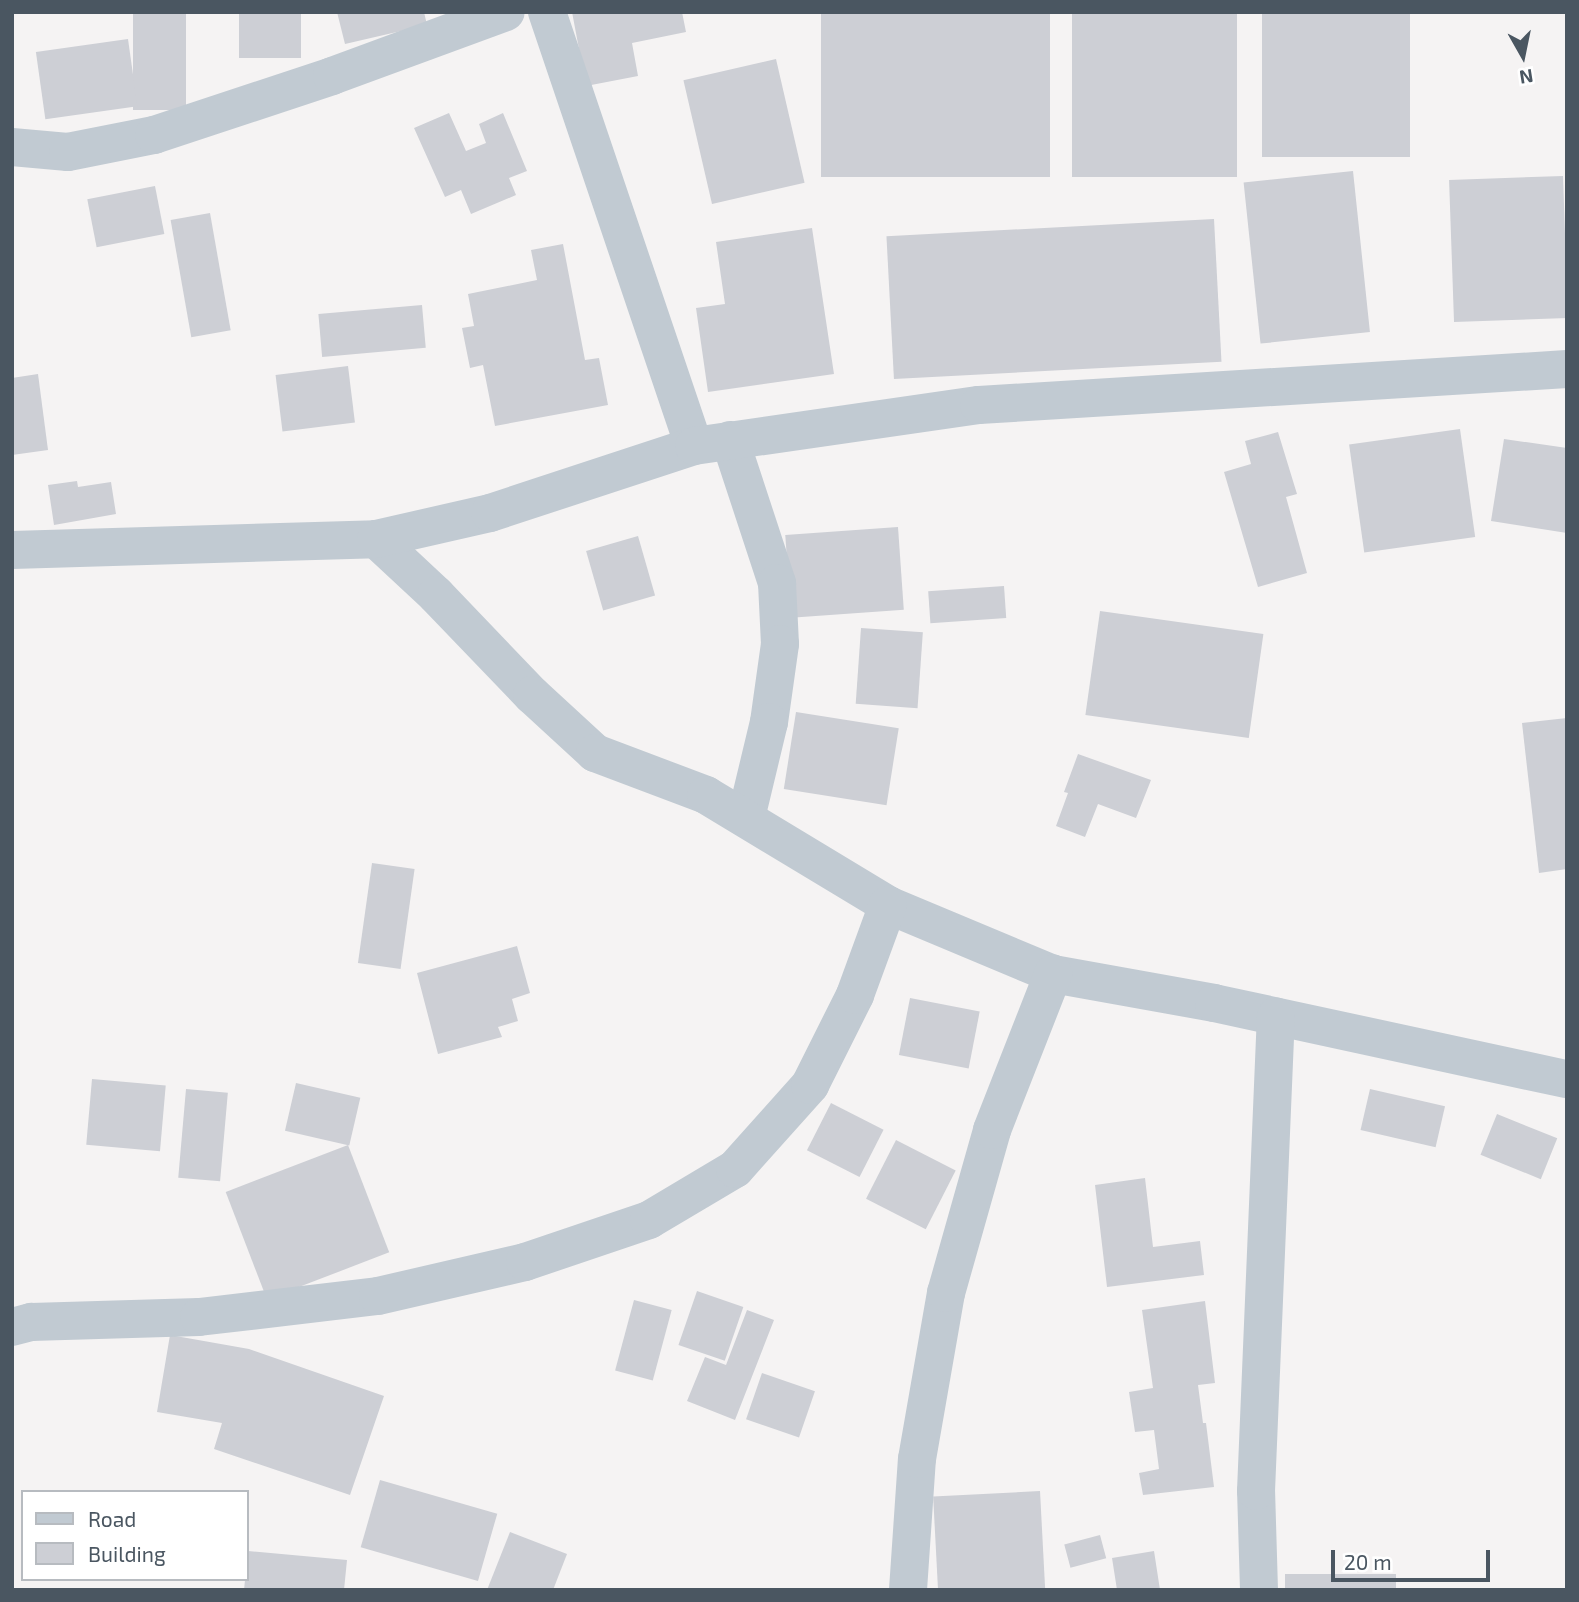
<!DOCTYPE html>
<html>
<head>
<meta charset="utf-8">
<style>
	body { margin:0 }
	#map { position:relative; width:1579px; height:1602px; overflow:hidden; background:#f5f3f3; font-family:"Exo 2",sans-serif }
	div>[style] { position:absolute }
	.building>* { inset:0; background:#cdcfd5; transform-origin:0 0 }
	.street>* { height:38px; margin:-19px; padding:0 19px; transform-origin:19px; border-radius:19px; background:#c1cad2 }
	span { translate:-50% -50%; white-space:nowrap; text-align:center; line-height:1.15; -webkit-text-stroke:5px #fff; paint-order:stroke }
	.frame { position:absolute; inset:0; border:14px solid #4a5661; pointer-events:none }
	.legend { position:absolute; left:21px; top:1490px; width:228px; height:91px; box-sizing:border-box; background:#fff; border:2px solid #b7bbc0; margin:0; padding:9px 12px; list-style:none; font-size:21px; color:#4a5661 }
	.legend li { display:flex; align-items:center; gap:14px; height:35px }
	.legend b { width:35px; border:2px solid #b7bbc0 }
	.north { position:absolute; left:1488px; top:21px; width:70px; height:70px; -webkit-text-stroke:5px #fff; paint-order:stroke; rotate:171deg; font-size:19px; font-weight:700; line-height:28px; text-align:center; color:#4a5661 }
	.north::after { content:''; display:block; margin:auto; width:24px; height:32px; background:#4a5661; clip-path:polygon(50% 0,100% 100%,50% 72%,0 100%) }
	.scale { position:absolute; left:1331px; top:1550px; width:159px; height:32px; box-sizing:border-box; border:4px solid #4a5661; border-top:0; padding-left:9px; font-size:21px; line-height:24px; white-space:nowrap; color:#4a5661; -webkit-text-stroke:5px #fff; paint-order:stroke }
</style>
</head>
<body>
<div id="map">
	<div class="building">
		<i style="left:133px;top:12px;width:53px;height:98px"></i>
		<i style="left:239px;top:12px;width:62px;height:46px"></i>
		<i style="clip-path:polygon(337px 12px,424px 12px,427px 25px,345px 44px)"></i>
		<i style="clip-path:polygon(572px 12px,682px 12px,686px 32px,632px 43px,638px 76px,586px 86px)"></i>
		<i style="left:821px;top:12px;width:229px;height:165px"></i>
		<i style="left:1072px;top:12px;width:165px;height:165px"></i>
		<i style="left:1262px;top:12px;width:148px;height:145px"></i>
		<i style="left:128px;top:39px;width:68px;height:93px;rotate:82deg"></i>
		<i style="left:776px;top:59px;width:127px;height:95px;rotate:77deg"></i>
		<i style="clip-path:polygon(449px 113px,466px 151px,486px 143px,479px 124px,503px 113px,527px 171px,509px 178px,516px 195px,471px 214px,461px 190px,445px 197px,414px 128px)"></i>
		<i style="left:1353px;top:171px;width:162px;height:110px;rotate:84deg"></i>
		<i style="left:1563px;top:176px;width:142px;height:114px;rotate:88deg"></i>
		<i style="left:155px;top:186px;width:49px;height:69px;rotate:79deg"></i>
		<i style="left:210px;top:213px;width:119px;height:40px;rotate:80deg"></i>
		<i style="left:1214px;top:219px;width:143px;height:328px;rotate:87deg"></i>
		<i style="clip-path:polygon(812px 228px,834px 374px,708px 392px,696px 308px,725px 304px,716px 242px)"></i>
		<i style="clip-path:polygon(563px 244px,585px 360px,599px 358px,608px 405px,495px 426px,483px 365px,470px 368px,462px 328px,474px 326px,468px 294px,537px 280px,531px 250px)"></i>
		<i style="left:422px;top:305px;width:43px;height:104px;rotate:85deg"></i>
		<i style="left:348px;top:366px;width:57px;height:73px;rotate:83deg"></i>
		<i style="clip-path:polygon(38px 374px,48px 450px,12px 455px,12px 378px)"></i>
		<i style="left:1460px;top:429px;width:109px;height:112px;rotate:82deg"></i>
		<i style="clip-path:polygon(1278px 432px,1297px 494px,1286px 497px,1307px 573px,1258px 587px,1224px 472px,1251px 464px,1245px 441px)"></i>
		<i style="clip-path:polygon(1504px 439px,1567px 448px,1567px 533px,1491px 521px)"></i>
		<i style="clip-path:polygon(77px 481px,78px 487px,111px 482px,116px 514px,54px 525px,48px 485px)"></i>
		<i style="left:898px;top:527px;width:83px;height:113px;rotate:86deg"></i>
		<i style="left:638px;top:536px;width:62px;height:54px;rotate:74deg"></i>
		<i style="left:1004px;top:586px;width:32px;height:76px;rotate:86deg"></i>
		<i style="left:1100px;top:611px;width:165px;height:105px;rotate:8deg"></i>
		<i style="left:861px;top:628px;width:62px;height:76px;rotate:4deg"></i>
		<i style="left:796px;top:712px;width:104px;height:78px;rotate:9deg"></i>
		<i style="clip-path:polygon(1567px 718px,1567px 869px,1539px 873px,1522px 723px)"></i>
		<i style="clip-path:polygon(1078px 754px,1151px 780px,1136px 818px,1098px 804px,1085px 837px,1056px 826px,1068px 793px,1064px 792px)"></i>
		<i style="left:372px;top:863px;width:43px;height:101px;rotate:8deg"></i>
		<i style="clip-path:polygon(517px 946px,530px 993px,512px 999px,518px 1021px,498px 1027px,502px 1037px,438px 1054px,417px 973px)"></i>
		<i style="left:910px;top:998px;width:71px;height:58px;rotate:11deg"></i>
		<i style="left:92px;top:1079px;width:74px;height:66px;rotate:5deg"></i>
		<i style="left:296px;top:1083px;width:66px;height:49px;rotate:13deg"></i>
		<i style="left:186px;top:1089px;width:42px;height:89px;rotate:5deg"></i>
		<i style="left:1370px;top:1089px;width:77px;height:42px;rotate:13deg"></i>
		<i style="left:831px;top:1103px;width:59px;height:53px;rotate:27deg"></i>
		<i style="left:1497px;top:1114px;width:65px;height:44px;rotate:22deg"></i>
		<i style="left:896px;top:1140px;width:67px;height:66px;rotate:27deg"></i>
		<i style="left:348px;top:1145px;width:115px;height:131px;rotate:69deg"></i>
		<i style="clip-path:polygon(1145px 1178px,1153px 1247px,1200px 1241px,1204px 1275px,1107px 1287px,1095px 1185px)"></i>
		<i style="left:697px;top:1291px;width:49px;height:57px;rotate:19deg"></i>
		<i style="left:634px;top:1300px;width:39px;height:73px;rotate:15deg"></i>
		<i style="clip-path:polygon(1205px 1301px,1215px 1383px,1198px 1385px,1203px 1423px,1206px 1423px,1214px 1487px,1143px 1495px,1139px 1473px,1159px 1469px,1154px 1430px,1135px 1432px,1129px 1392px,1153px 1388px,1142px 1310px)"></i>
		<i style="clip-path:polygon(747px 1310px,774px 1320px,735px 1420px,687px 1401px,705px 1357px,726px 1365px)"></i>
		<i style="clip-path:polygon(170px 1335px,249px 1349px,384px 1396px,350px 1495px,214px 1449px,222px 1423px,157px 1412px)"></i>
		<i style="left:762px;top:1373px;width:56px;height:49px;rotate:19deg"></i>
		<i style="left:380px;top:1480px;width:122px;height:70px;rotate:16deg"></i>
		<i style="left:1040px;top:1491px;width:99px;height:107px;rotate:87deg"></i>
		<i style="clip-path:polygon(510px 1532px,567px 1554px,553px 1590px,487px 1590px)"></i>
		<i style="left:1100px;top:1535px;width:24px;height:37px;rotate:75deg"></i>
		<i style="clip-path:polygon(248px 1551px,347px 1560px,344px 1590px,244px 1590px)"></i>
		<i style="clip-path:polygon(1154px 1551px,1160px 1590px,1117px 1590px,1112px 1558px)"></i>
		<i style="left:1396px;top:1574px;width:16px;height:111px;rotate:90deg"></i>
	</div>
	<div class="street">
		<i style="left:547px;top:12px;width:458px;rotate:71.3deg"></i>
		<i style="left:12px;top:147px;width:56px;rotate:5.1deg"></i>
		<i style="left:68px;top:152px;width:88px;rotate:-11.2deg"></i>
		<i style="left:154px;top:135px;width:188px;rotate:-18.3deg"></i>
		<i style="left:332px;top:76px;width:185px;rotate:-20.2deg"></i>
		<i style="left:730px;top:440px;width:151px;rotate:71.8deg"></i>
		<i style="left:777px;top:583px;width:61px;rotate:87.2deg"></i>
		<i style="left:780px;top:644px;width:79px;rotate:98deg"></i>
		<i style="left:769px;top:722px;width:99px;rotate:103.5deg"></i>
		<i style="left:376px;top:539px;width:82px;rotate:43deg"></i>
		<i style="left:436px;top:595px;width:139px;rotate:46.2deg"></i>
		<i style="left:532px;top:695px;width:86px;rotate:42.6deg"></i>
		<i style="left:595px;top:753px;width:119px;rotate:20.7deg"></i>
		<i style="left:706px;top:795px;width:213px;rotate:31.1deg"></i>
		<i style="left:888px;top:905px;width:179px;rotate:22.7deg"></i>
		<i style="left:1053px;top:974px;width:164px;rotate:10.2deg"></i>
		<i style="left:1214px;top:1003px;width:361px;rotate:12.2deg"></i>
		<i style="left:12px;top:550px;width:364px;rotate:-1.7deg"></i>
		<i style="left:376px;top:539px;width:117px;rotate:-12.8deg"></i>
		<i style="left:490px;top:513px;width:215px;rotate:-18.2deg"></i>
		<i style="left:694px;top:446px;width:288px;rotate:-8.2deg"></i>
		<i style="left:979px;top:405px;width:589px;rotate:-3.5deg"></i>
		<i style="left:12px;top:1327px;width:20px;rotate:-15deg"></i>
		<i style="left:31px;top:1322px;width:168px;rotate:-1.7deg"></i>
		<i style="left:199px;top:1317px;width:180px;rotate:-6.7deg"></i>
		<i style="left:378px;top:1296px;width:151px;rotate:-13deg"></i>
		<i style="left:525px;top:1262px;width:131px;rotate:-18.7deg"></i>
		<i style="left:649px;top:1220px;width:100px;rotate:-30.7deg"></i>
		<i style="left:735px;top:1169px;width:113px;rotate:-48.2deg"></i>
		<i style="left:810px;top:1085px;width:101px;rotate:-63.4deg"></i>
		<i style="left:855px;top:995px;width:96px;rotate:-69.9deg"></i>
		<i style="left:908px;top:1590px;width:131px;rotate:-86.1deg"></i>
		<i style="left:917px;top:1459px;width:169px;rotate:-80.1deg"></i>
		<i style="left:946px;top:1293px;width:169px;rotate:-74.2deg"></i>
		<i style="left:992px;top:1130px;width:168px;rotate:-68.6deg"></i>
		<i style="left:1259px;top:1590px;width:99px;rotate:-91.7deg"></i>
		<i style="left:1256px;top:1491px;width:475px;rotate:-87.6deg"></i>
	</div>
	<div class="frame"></div>
	<ul class="legend">
	<li><b style="height:9px;background:#c1cad2"></b>Road</li>
	<li><b style="height:19px;background:#cdcfd5"></b>Building</li>
	</ul>
	<div class="north">N</div>
	<div class="scale">20 m</div>
</div>
</body>
</html>
